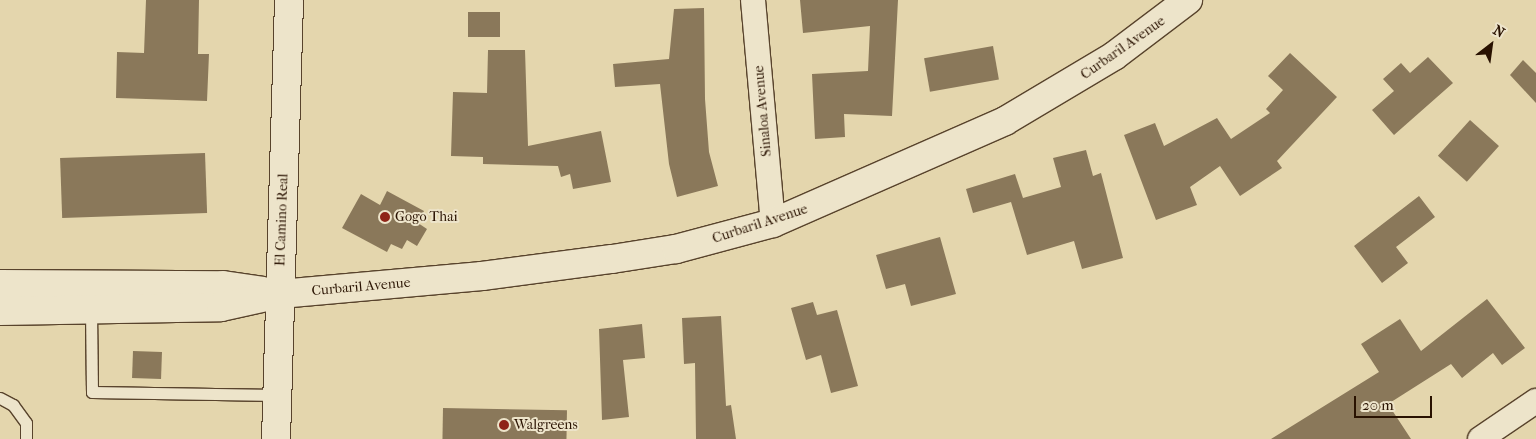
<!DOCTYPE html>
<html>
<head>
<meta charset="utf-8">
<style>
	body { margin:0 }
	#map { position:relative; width:1536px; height:439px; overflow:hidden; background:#e4d6ad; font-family:"IM FELL French Canon",serif }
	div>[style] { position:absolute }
	.building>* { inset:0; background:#8a785a; transform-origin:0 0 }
	.roads { filter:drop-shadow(1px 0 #58432c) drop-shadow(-1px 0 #58432c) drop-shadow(0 1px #58432c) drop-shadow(0 -1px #58432c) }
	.service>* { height:11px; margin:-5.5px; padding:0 5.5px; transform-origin:5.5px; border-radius:5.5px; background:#ede4ca }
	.minor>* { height:24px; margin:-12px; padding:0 12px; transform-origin:12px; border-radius:12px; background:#ede4ca }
	.tertiary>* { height:28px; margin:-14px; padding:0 14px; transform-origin:14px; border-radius:14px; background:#ede4ca }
	.secondary>* { height:28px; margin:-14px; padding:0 14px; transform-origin:14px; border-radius:14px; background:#ede4ca }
	.dots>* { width:14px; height:14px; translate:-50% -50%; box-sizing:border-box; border:2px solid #ede4ca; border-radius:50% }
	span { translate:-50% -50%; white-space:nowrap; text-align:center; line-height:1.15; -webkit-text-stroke:4px #ede4ca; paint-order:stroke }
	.street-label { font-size:14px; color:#291201 }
	.poi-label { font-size:14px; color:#291201 }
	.left { translate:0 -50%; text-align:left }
	.north { position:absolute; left:1466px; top:20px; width:50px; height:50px; -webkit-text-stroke:4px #ede4ca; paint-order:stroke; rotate:30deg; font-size:14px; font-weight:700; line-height:20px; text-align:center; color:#291201 }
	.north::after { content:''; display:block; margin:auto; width:18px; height:22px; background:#291201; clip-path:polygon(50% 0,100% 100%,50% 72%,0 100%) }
	.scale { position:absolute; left:1354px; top:396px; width:78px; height:22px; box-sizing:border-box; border:2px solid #291201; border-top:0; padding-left:6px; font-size:15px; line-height:18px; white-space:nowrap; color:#291201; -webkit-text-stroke:4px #ede4ca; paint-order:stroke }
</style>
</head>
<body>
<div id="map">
	<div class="building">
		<i style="clip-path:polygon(146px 0,199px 0,198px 54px,209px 54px,207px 101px,116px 98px,117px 52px,144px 53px)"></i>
		<i style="clip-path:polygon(800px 0,898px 0,892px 116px,844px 114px,845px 137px,815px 139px,812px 74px,868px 71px,870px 26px,803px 33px)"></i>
		<i style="clip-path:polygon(704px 8px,705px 99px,709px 152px,718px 186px,677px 197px,669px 164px,660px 84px,615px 87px,613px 64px,669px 59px,674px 9px)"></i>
		<i style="left:468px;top:12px;width:32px;height:25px"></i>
		<i style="left:993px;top:46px;width:34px;height:70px;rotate:80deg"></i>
		<i style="clip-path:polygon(488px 50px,525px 50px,528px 146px,601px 131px,611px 182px,573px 189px,570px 174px,561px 177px,558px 166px,483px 164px,483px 157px,451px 156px,453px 92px,487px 93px)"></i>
		<i style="clip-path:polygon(1290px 53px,1337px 97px,1277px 161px,1282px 168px,1240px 196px,1220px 166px,1190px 187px,1197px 205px,1156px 220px,1124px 135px,1155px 123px,1164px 146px,1217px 118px,1231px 139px,1270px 113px,1266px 109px,1283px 90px,1268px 76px)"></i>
		<i style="clip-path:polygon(1428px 57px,1453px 83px,1394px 135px,1372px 110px,1394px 91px,1383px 79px,1401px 63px,1410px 73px)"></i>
		<i style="clip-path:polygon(1523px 60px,1536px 73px,1536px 103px,1510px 75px)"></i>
		<i style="left:1470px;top:120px;width:39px;height:48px;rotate:42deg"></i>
		<i style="clip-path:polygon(1086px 150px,1093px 176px,1101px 173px,1123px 258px,1082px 269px,1074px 241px,1027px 255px,1011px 202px,973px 213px,966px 189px,1015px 174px,1023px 198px,1061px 187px,1053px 158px)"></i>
		<i style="left:205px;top:153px;width:60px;height:145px;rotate:88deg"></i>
		<i style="clip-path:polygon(387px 191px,424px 211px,418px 223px,427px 229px,417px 246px,407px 240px,402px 249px,391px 244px,387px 252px,342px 228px,361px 194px,380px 205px)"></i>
		<i style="clip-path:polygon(1419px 196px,1435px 217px,1396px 247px,1408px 263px,1382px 283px,1354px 246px)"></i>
		<i style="clip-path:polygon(940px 237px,956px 294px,911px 306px,905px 284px,886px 289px,876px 255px)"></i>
		<i style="clip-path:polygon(1487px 299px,1525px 348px,1502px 365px,1493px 353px,1462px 378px,1451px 364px,1388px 404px,1411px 439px,1271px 439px,1379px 372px,1361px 344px,1400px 319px,1421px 351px)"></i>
		<i style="clip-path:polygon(813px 302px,817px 315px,837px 310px,858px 386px,831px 393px,821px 355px,806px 360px,791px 308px)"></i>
		<i style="clip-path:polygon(721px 316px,726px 406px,731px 405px,736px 439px,696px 439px,695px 363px,684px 364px,682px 318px)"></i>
		<i style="clip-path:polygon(642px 324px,645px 358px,623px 360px,629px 417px,602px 420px,599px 329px)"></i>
		<i style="left:133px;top:351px;width:29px;height:27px;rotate:2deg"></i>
		<i style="left:443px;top:408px;width:124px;height:31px;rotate:1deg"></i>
	</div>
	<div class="roads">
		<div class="service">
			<i style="left:91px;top:310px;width:82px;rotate:89.3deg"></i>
			<i style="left:92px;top:392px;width:185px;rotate:0.9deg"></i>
			<i style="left:0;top:398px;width:15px;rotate:28deg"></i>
			<i style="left:13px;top:405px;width:22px;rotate:54deg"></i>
			<i style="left:26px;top:423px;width:16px;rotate:90deg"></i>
		</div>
		<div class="minor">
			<i style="left:753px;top:0;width:224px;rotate:84.9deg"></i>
			<i style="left:1480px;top:439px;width:68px;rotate:-34.2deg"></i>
		</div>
		<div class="tertiary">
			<i style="left:280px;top:294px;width:203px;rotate:-5.1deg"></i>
			<i style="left:482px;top:276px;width:131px;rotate:-7.5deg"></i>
			<i style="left:612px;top:259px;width:65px;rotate:-8.9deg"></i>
			<i style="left:676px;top:249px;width:100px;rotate:-15deg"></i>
			<i style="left:773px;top:223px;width:253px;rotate:-23.7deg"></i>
			<i style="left:1005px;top:121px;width:127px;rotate:-30.8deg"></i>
			<i style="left:1114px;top:56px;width:93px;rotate:-37.1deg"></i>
		</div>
		<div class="secondary">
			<i style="left:0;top:284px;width:223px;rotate:0.3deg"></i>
			<i style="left:223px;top:285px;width:40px;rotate:8.5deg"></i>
			<i style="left:0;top:311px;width:221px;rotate:-1deg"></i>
			<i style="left:221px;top:307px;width:60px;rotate:-12.4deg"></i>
			<i style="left:276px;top:439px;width:439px;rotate:-88.3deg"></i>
		</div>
	</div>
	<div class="dots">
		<i style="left:385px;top:217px;background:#8f2418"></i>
		<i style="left:504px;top:425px;background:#8f2418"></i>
	</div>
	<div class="street-label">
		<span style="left:1123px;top:48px;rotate:-35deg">Curbaril Avenue</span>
		<span style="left:763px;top:111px;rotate:-95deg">Sinaloa Avenue</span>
		<span style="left:282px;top:220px;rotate:-88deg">El Camino Real</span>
		<span style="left:760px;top:224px;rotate:-18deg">Curbaril Avenue</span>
		<span style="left:361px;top:287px;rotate:-5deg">Curbaril Avenue</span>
	</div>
	<div class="poi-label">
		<span class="left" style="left:395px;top:217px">Gogo Thai</span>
		<span class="left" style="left:514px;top:425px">Walgreens</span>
	</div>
	<div class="north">N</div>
	<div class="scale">20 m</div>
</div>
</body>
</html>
